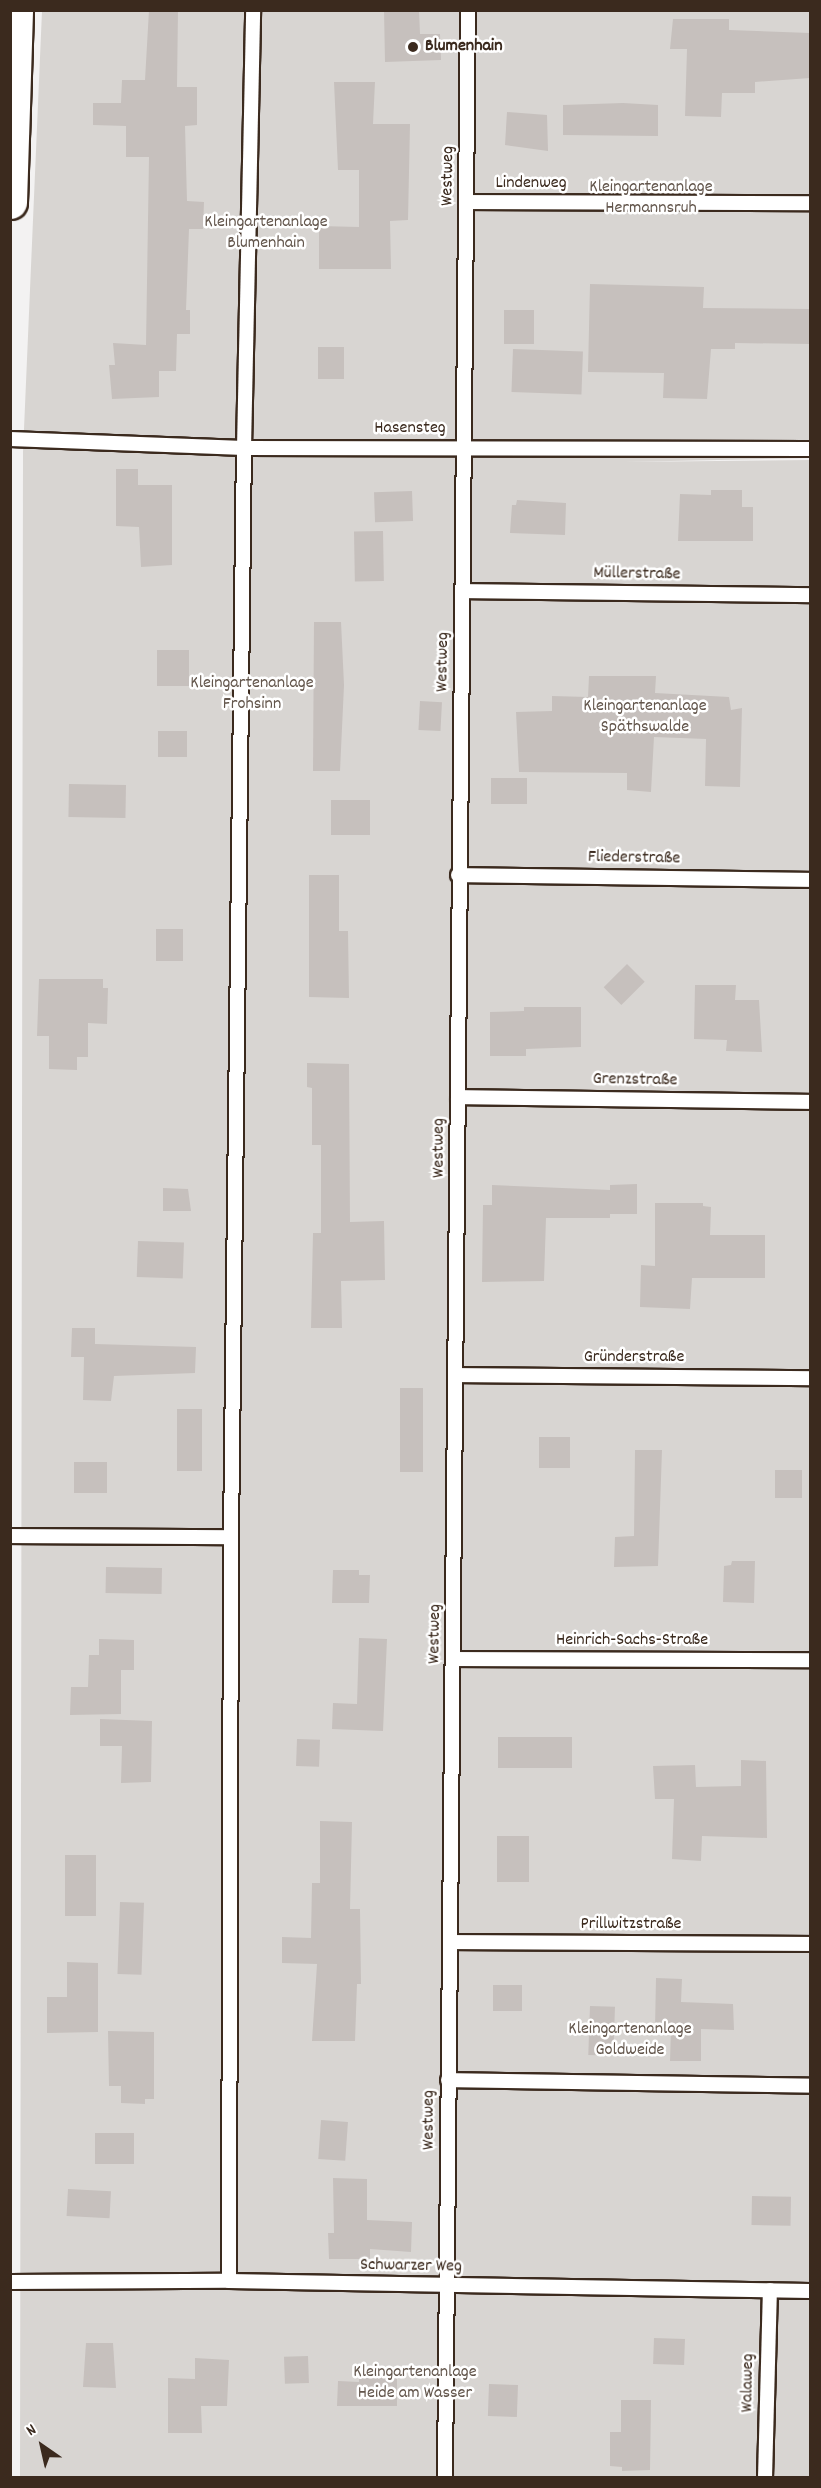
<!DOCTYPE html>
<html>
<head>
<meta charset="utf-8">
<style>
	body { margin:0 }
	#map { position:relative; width:821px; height:2488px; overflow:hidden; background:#f3f2f2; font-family:Dekko,sans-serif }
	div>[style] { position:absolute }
	.green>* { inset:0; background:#d8d5d2 }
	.building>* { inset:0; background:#c6c0bd; transform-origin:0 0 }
	.roads { filter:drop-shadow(2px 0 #3b2a1e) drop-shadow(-2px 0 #3b2a1e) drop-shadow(0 2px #3b2a1e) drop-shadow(0 -2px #3b2a1e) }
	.lane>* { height:14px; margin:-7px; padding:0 7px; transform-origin:7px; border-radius:7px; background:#fff }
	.secondary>* { height:33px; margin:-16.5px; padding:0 16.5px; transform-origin:16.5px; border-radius:16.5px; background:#fff }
	.dots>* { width:16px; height:16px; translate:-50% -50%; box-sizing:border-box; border:3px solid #fff; border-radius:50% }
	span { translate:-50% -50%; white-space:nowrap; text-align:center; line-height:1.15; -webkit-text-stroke:5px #fff; paint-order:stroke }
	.poi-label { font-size:18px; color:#3b2a1e; font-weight:700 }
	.left { translate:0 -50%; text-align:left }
	.street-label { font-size:18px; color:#3b2a1e }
	.park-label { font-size:18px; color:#62554b }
	.frame { position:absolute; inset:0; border:12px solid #3b2a1e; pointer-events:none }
	.north { position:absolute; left:12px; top:2416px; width:60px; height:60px; -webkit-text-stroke:4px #fff; paint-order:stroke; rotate:326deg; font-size:16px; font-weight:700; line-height:24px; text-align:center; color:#3b2a1e }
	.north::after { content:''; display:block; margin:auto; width:21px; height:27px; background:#3b2a1e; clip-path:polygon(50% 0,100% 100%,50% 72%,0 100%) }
</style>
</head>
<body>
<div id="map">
	<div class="green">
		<i style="clip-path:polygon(42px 11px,810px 11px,810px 458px,624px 462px,810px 460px,810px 2477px,20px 2477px,23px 452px)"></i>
	</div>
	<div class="building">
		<i style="clip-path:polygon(149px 10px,178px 10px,177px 87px,197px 87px,197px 125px,185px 126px,187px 201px,204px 202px,203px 229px,189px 229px,186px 310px,190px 310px,190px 334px,177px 334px,176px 371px,159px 371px,159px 397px,112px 399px,109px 365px,115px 365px,113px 343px,146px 345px,149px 157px,126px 157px,126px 126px,93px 125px,93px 103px,121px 103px,122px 80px,145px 80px)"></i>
		<i style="clip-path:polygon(384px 10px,419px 10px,420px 34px,440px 34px,441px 60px,385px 62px)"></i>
		<i style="clip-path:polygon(673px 19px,729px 19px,729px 30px,810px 33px,810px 78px,755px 82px,755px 93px,722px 93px,721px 117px,685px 116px,687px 49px,670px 49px)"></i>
		<i style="clip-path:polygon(334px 82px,375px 82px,373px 124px,410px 124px,408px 220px,390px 221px,391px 269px,319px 269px,319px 226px,359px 227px,359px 170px,338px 170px)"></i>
		<i style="clip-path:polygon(623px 103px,658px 105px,658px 136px,563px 135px,563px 105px)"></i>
		<i style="clip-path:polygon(507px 112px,547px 115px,548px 151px,505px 145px)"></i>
		<i style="clip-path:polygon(590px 284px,704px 287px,703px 308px,810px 309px,810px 344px,735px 343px,735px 349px,711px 349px,707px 399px,663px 398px,664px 373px,588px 372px)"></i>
		<i style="left:504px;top:310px;width:30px;height:34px"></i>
		<i style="left:318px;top:347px;width:26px;height:32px"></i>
		<i style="left:513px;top:349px;width:70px;height:43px;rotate:2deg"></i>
		<i style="clip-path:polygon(116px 469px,138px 469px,138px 485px,172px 485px,172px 565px,141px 567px,139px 527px,116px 526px)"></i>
		<i style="clip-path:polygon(711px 490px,742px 490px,742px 507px,753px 507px,753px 541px,678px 541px,680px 494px,711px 495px)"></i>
		<i style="left:412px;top:491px;width:30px;height:38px;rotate:88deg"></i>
		<i style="clip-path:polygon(517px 500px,566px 503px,565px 535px,510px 533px,512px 505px,516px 505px)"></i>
		<i style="left:383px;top:531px;width:50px;height:29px;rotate:89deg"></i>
		<i style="clip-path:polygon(314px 622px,341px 622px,344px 685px,340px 771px,313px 771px)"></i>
		<i style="left:157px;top:650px;width:32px;height:36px"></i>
		<i style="clip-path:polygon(589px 676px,656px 676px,655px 693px,729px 697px,731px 710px,742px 708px,740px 787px,705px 786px,706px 739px,654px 737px,651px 792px,627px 790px,627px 773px,519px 772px,516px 712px,552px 711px,552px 696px,588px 697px)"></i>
		<i style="left:420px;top:701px;width:22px;height:29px;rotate:3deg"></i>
		<i style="left:158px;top:731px;width:29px;height:26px"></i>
		<i style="left:491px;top:778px;width:36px;height:26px"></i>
		<i style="left:69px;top:784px;width:57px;height:33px;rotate:1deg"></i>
		<i style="left:331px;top:800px;width:39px;height:35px"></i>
		<i style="clip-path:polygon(309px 875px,339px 875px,339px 931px,348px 931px,349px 998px,309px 997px)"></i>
		<i style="left:156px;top:929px;width:27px;height:32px"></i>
		<i style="left:627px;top:964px;width:25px;height:33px;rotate:45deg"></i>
		<i style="clip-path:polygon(39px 979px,103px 979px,103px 988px,108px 988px,107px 1024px,88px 1023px,88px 1057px,77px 1057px,77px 1070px,49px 1069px,49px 1036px,37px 1036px)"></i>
		<i style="clip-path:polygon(695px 985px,736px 985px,735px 1000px,759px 1000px,762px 1052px,726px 1051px,727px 1040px,694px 1039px)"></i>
		<i style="clip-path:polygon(524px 1007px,581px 1007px,581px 1047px,526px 1049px,526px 1056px,490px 1056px,490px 1012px,524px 1011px)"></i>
		<i style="clip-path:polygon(307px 1063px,349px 1064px,350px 1222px,384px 1221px,385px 1280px,341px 1281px,342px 1328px,311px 1328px,313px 1233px,321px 1233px,321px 1145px,312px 1145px,312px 1088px,307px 1087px)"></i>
		<i style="clip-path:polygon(637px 1184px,637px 1214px,610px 1214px,610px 1218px,546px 1218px,544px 1281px,482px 1282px,483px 1205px,492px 1205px,492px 1185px,610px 1190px,610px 1185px)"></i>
		<i style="clip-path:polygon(163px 1188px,188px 1189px,191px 1211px,163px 1211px)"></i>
		<i style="clip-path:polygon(655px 1203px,703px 1203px,703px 1206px,711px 1207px,710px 1235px,765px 1235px,765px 1278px,692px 1278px,690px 1309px,640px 1307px,641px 1265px,655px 1266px)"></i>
		<i style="left:138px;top:1241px;width:46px;height:36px;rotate:2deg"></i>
		<i style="clip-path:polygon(72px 1328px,95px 1328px,95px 1344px,196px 1347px,195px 1373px,114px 1376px,111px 1401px,83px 1400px,84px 1357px,71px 1357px)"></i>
		<i style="left:400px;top:1388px;width:23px;height:84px"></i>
		<i style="left:177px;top:1409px;width:25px;height:62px"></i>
		<i style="left:570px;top:1437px;width:31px;height:31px;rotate:90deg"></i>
		<i style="clip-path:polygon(635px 1450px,662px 1450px,658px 1566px,614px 1567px,615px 1537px,634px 1536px)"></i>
		<i style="left:74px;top:1462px;width:33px;height:31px"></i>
		<i style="left:802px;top:1470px;width:28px;height:27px;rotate:90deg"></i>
		<i style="clip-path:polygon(732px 1561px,755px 1561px,754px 1603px,723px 1602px,724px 1566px,731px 1565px)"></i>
		<i style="left:106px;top:1567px;width:56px;height:26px;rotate:1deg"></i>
		<i style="clip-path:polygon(333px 1570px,359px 1570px,359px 1575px,370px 1575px,369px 1603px,332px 1603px)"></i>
		<i style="clip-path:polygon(359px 1638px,387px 1639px,383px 1731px,332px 1729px,333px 1703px,357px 1704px)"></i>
		<i style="clip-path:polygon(99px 1639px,134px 1640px,134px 1670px,121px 1670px,121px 1714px,70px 1715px,71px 1687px,88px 1687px,89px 1655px,99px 1655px)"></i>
		<i style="clip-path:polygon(100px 1719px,152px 1721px,151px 1782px,121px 1783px,122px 1746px,100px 1746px)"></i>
		<i style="left:498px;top:1737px;width:74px;height:31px"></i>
		<i style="left:297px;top:1739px;width:23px;height:27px;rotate:2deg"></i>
		<i style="clip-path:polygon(741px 1760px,766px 1761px,767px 1838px,702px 1836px,701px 1861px,672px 1859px,674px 1799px,655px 1799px,653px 1766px,695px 1765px,696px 1787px,741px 1786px)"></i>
		<i style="clip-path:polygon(320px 1821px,352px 1822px,350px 1909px,360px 1909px,361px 1984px,357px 1984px,355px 2041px,312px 2041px,317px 1964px,282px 1963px,282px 1937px,311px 1938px,312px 1883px,320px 1883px)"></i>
		<i style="left:497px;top:1836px;width:32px;height:46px"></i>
		<i style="left:65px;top:1855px;width:31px;height:61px"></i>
		<i style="left:120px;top:1902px;width:24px;height:72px;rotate:2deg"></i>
		<i style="clip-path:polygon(67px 1962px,98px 1963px,98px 2032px,47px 2033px,47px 1997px,67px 1997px)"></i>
		<i style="clip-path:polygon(656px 1978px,682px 1979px,681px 2002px,733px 2004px,734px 2030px,701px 2029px,701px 2061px,670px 2061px,671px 2029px,655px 2028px)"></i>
		<i style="left:493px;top:1985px;width:29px;height:26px"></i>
		<i style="left:590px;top:2006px;width:25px;height:49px;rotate:2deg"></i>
		<i style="clip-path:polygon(108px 2031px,154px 2032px,154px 2099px,145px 2099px,145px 2104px,121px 2103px,121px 2086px,109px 2086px)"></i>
		<i style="left:321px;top:2120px;width:27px;height:39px;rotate:4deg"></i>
		<i style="left:95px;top:2133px;width:39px;height:31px"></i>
		<i style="clip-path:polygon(333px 2178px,367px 2179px,367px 2220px,412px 2222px,411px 2252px,370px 2249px,370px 2259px,329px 2259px,328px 2233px,334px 2233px)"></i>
		<i style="left:68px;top:2189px;width:43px;height:27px;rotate:3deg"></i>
		<i style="left:752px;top:2196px;width:39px;height:29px;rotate:1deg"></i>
		<i style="left:654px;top:2338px;width:31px;height:26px;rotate:2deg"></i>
		<i style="clip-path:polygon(86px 2343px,113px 2343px,116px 2388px,83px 2387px)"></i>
		<i style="left:308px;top:2356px;width:27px;height:24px;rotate:88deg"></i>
		<i style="clip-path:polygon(195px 2358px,229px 2360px,227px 2406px,201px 2406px,202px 2433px,168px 2433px,168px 2378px,195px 2379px)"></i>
		<i style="clip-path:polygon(359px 2373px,397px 2374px,397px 2406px,337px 2406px,338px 2381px,359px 2382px)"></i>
		<i style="left:489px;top:2384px;width:29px;height:32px;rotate:2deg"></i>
		<i style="clip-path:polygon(621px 2400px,651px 2400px,650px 2470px,622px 2471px,622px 2467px,610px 2466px,610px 2432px,621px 2432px)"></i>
	</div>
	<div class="roads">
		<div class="lane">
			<i style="left:467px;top:202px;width:343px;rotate:0.2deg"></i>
			<i style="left:10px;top:439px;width:234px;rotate:2.2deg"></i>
			<i style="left:244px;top:448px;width:566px;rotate:0.1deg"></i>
			<i style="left:463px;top:591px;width:347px;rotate:0.7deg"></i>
			<i style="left:458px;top:875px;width:352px;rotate:0.8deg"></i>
			<i style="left:458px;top:1097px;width:352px;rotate:0.8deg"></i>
			<i style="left:457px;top:1375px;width:353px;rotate:0.5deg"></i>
			<i style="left:10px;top:1536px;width:221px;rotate:0.3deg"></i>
			<i style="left:453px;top:1659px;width:357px;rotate:0.2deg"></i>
			<i style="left:451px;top:1942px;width:359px;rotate:0.3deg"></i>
			<i style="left:448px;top:2080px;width:362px;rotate:0.9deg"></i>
			<i style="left:229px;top:2281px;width:744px;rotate:-89.85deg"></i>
			<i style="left:231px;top:1537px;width:1089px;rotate:-89.32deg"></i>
			<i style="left:244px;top:448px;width:438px;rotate:-88.8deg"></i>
			<i style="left:10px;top:2282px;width:219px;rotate:-0.3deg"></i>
			<i style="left:229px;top:2281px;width:581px;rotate:0.99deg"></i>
			<i style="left:445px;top:2478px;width:2468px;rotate:-89.47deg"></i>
			<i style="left:765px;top:2478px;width:188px;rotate:-88.5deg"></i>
		</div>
		<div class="secondary">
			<i style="left:10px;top:202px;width:192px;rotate:-88.2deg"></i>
		</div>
	</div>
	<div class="dots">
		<i style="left:413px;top:47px;background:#3b2a1e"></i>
	</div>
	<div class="poi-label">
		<span class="left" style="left:425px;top:47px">Blumenhain</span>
	</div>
	<div class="street-label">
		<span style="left:449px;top:176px;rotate:-89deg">Westweg</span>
		<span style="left:531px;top:184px">Lindenweg</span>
		<span style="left:410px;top:429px">Hasensteg</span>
		<span style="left:637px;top:575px;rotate:1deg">Müllerstraße</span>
		<span style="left:444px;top:662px;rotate:-89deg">Westweg</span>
		<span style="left:634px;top:859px;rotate:1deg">Fliederstraße</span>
		<span style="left:635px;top:1081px;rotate:1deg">Grenzstraße</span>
		<span style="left:440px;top:1148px;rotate:-90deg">Westweg</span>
		<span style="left:634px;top:1358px">Gründerstraße</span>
		<span style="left:436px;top:1634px;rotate:-89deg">Westweg</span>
		<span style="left:632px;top:1641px">Heinrich-Sachs-Straße</span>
		<span style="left:631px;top:1925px">Prillwitzstraße</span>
		<span style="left:430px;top:2120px;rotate:-90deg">Westweg</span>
		<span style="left:411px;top:2267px;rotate:1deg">Schwarzer Weg</span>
		<span style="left:749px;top:2383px;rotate:-89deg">Walaweg</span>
	</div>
	<div class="park-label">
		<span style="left:651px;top:199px">Kleingartenanlage<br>Hermannsruh</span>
		<span style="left:266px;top:234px">Kleingartenanlage<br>Blumenhain</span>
		<span style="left:252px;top:695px">Kleingartenanlage<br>Frohsinn</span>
		<span style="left:645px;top:718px">Kleingartenanlage<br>Späthswalde</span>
		<span style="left:630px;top:2041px">Kleingartenanlage<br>Goldweide</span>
		<span style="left:415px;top:2384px">Kleingartenanlage<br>Heide am Wasser</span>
	</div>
	<div class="frame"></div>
	<div class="north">N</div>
</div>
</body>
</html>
